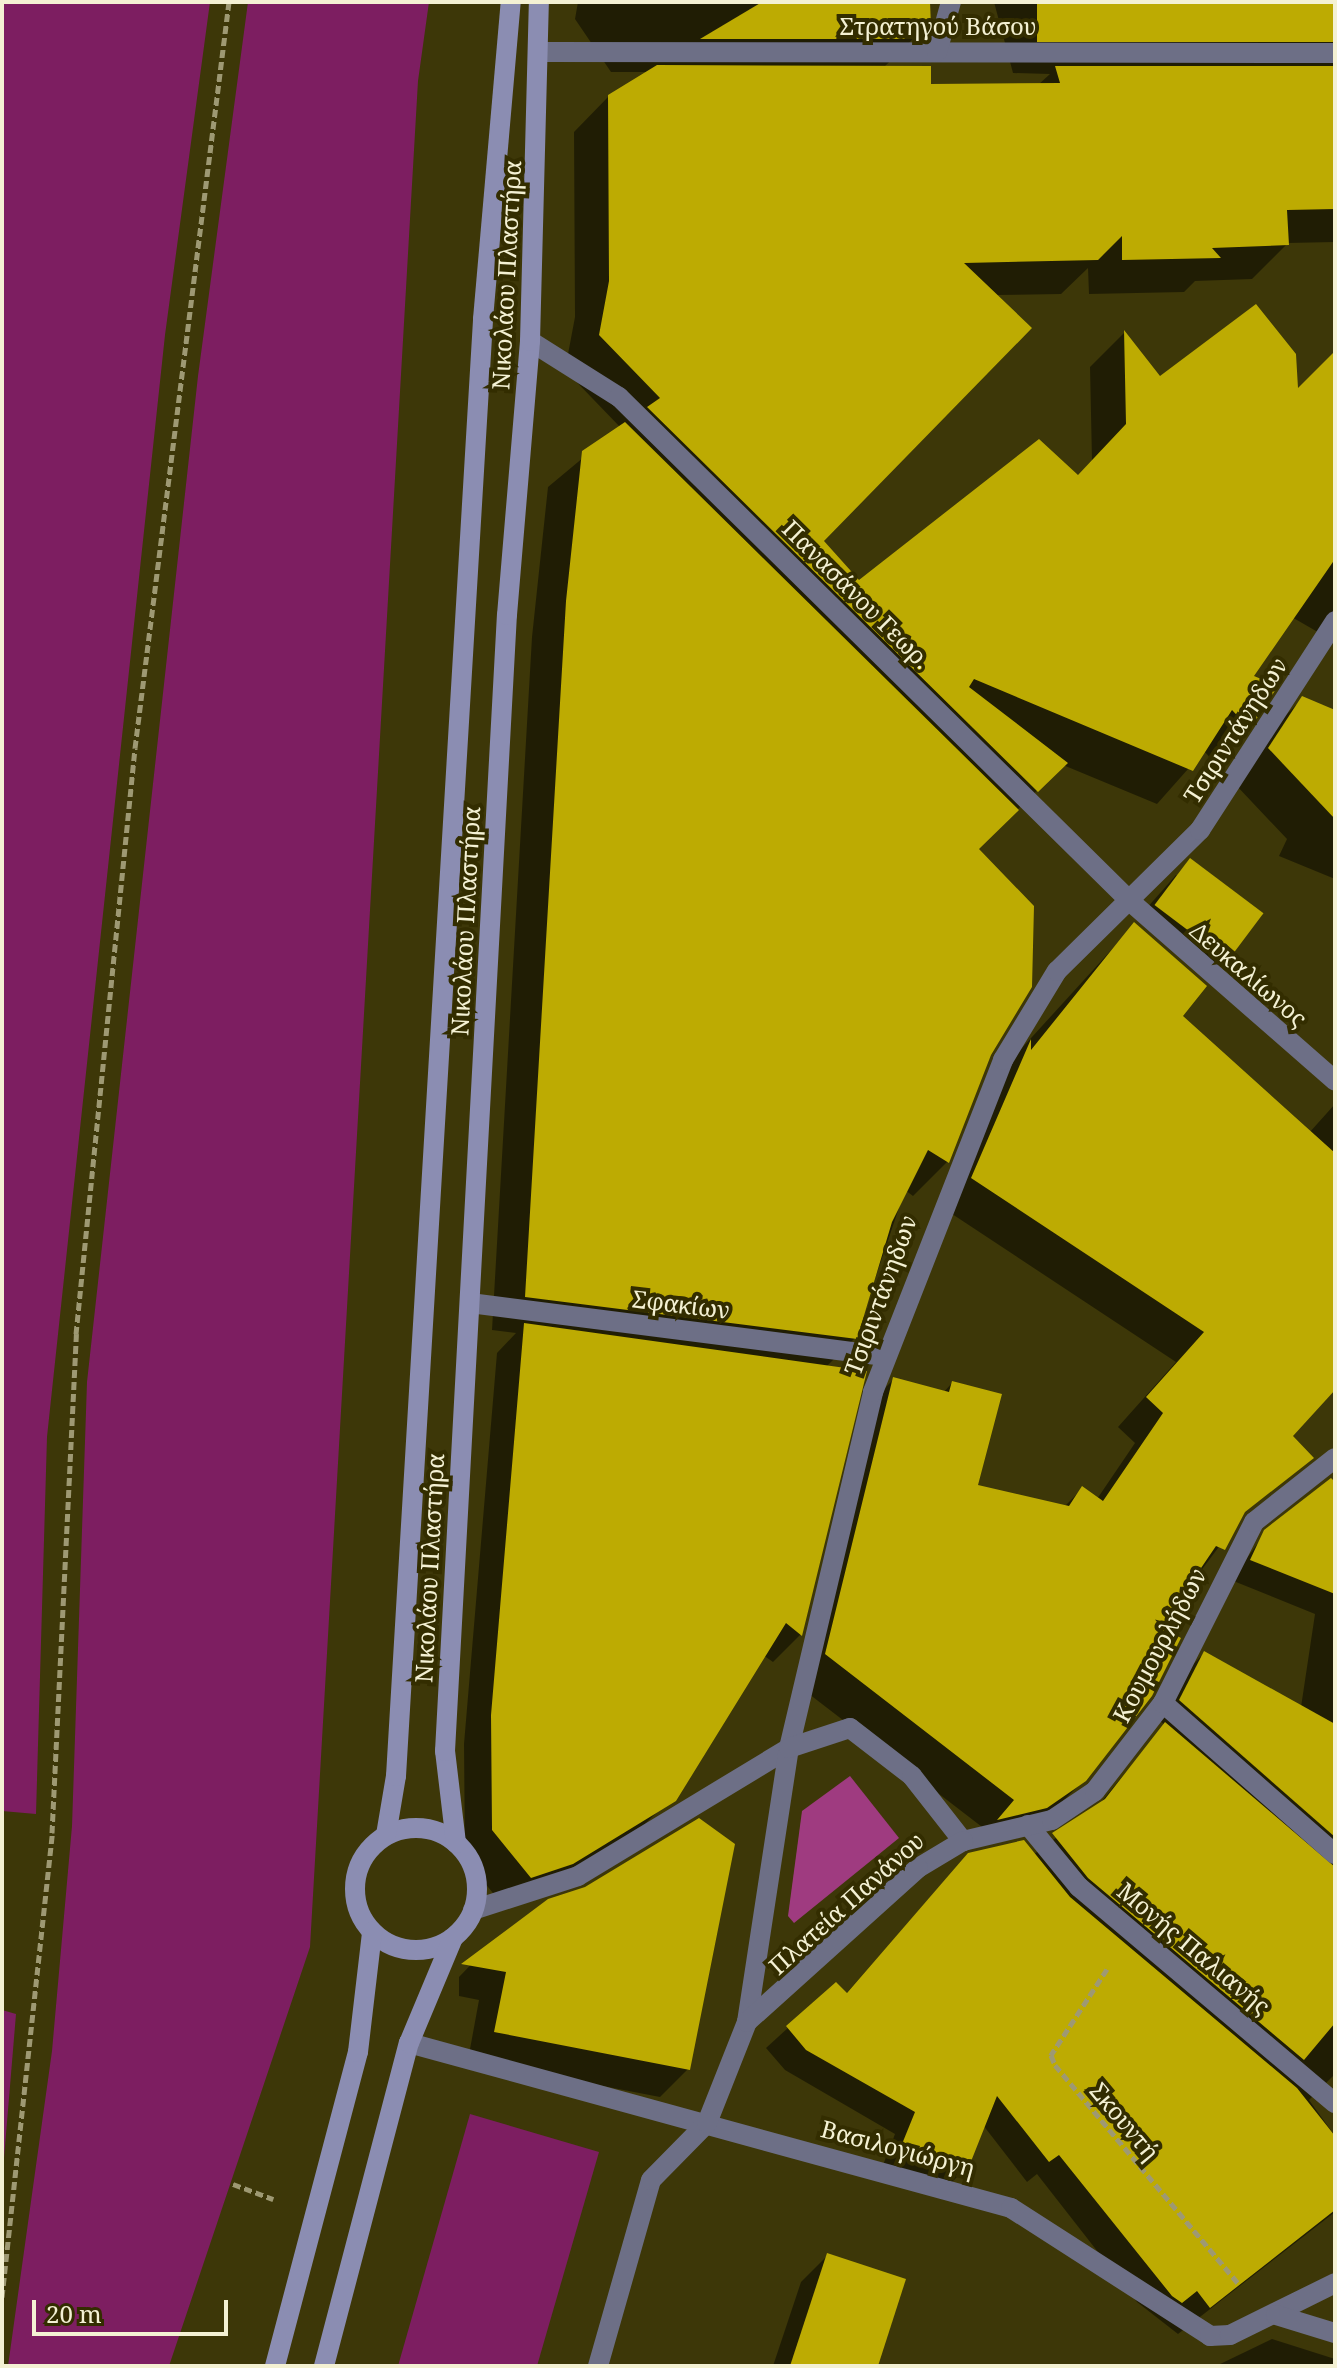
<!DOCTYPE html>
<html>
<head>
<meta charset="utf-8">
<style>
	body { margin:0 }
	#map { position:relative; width:1337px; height:2368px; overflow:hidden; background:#3d3708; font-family:"Noto Serif",serif }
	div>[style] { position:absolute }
	.green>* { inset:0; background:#7d1e61 }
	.forest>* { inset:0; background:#9f3b80 }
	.shadow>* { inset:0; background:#0007 }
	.building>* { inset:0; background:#bdab02; transform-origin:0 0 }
	.path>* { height:5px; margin-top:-2.5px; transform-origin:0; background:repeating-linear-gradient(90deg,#9e9973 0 8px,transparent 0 12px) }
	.minor>* { height:20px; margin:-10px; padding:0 10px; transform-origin:10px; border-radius:10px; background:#6d6f86 }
	.secondary>* { height:20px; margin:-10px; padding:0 10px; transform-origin:10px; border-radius:10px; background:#8b8db2 }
	.secondary>.ring { margin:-10px; padding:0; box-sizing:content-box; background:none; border:20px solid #8b8db2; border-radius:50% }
	span { translate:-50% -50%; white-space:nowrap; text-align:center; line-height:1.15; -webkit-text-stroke:8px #332d00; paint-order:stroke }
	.street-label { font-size:24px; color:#f4f1d3 }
	.frame { position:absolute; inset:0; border:4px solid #f4f1d3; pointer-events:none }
	.scale { position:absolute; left:32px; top:2300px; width:196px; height:36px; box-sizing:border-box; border:4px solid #f4f1d3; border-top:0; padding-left:10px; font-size:24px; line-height:28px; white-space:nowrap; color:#f4f1d3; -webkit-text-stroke:6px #332d00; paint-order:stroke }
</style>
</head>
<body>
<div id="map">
	<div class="green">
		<i style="clip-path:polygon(2px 2px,210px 2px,165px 335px,47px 1437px,36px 1814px,2px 1811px)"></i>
		<i style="clip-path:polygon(248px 2px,429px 2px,418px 81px,310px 1947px,169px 2366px,8px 2366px,52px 2051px,72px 1826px,87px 1382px,198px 376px)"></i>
		<i style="clip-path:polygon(2px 2010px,16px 2014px,2px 2182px)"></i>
		<i style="clip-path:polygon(470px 2114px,599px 2152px,537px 2366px,398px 2366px)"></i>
	</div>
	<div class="forest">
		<i style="clip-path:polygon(850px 1776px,899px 1838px,794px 1923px,788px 1916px,802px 1811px)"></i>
	</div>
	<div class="shadow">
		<i style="clip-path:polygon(578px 2px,917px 2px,913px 39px,884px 67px,931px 86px,1038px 85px,1050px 74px,1013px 73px,994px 2px,1335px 2px,1335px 242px,1288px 243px,1252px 279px,1195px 281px,1184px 292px,1089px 294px,1088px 268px,1061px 294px,995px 295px,822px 541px,859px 582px,1077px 477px,1092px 461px,1090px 367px,1124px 333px,1160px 379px,1296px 392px,1335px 353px,1335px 642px,1290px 616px,1251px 676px,1275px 687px,1248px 727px,1214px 762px,1204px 751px,1157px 804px,1063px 765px,977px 849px,989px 1054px,947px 1162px,913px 1196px,905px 1190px,855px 1338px,826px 1367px,865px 1372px,800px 1635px,773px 1662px,763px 1655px,671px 1798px,643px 1826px,543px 1891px,502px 1904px,465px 1859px,464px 1744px,497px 1353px,516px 1333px,492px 1330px,532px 637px,548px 487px,620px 427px,565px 370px,575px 317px,574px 132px,609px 96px,650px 72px,611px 72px,575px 19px)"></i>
		<i style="clip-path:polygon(1302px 699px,1335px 713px,1335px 879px,1279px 856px,1287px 839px,1235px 784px,1268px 733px)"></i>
		<i style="clip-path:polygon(1176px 875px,1260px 914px,1207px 978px,1138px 918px)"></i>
		<i style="clip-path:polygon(1134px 925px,1181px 1016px,1309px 1133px,1335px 1104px,1335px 1387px,1191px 1544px,1233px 1528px,1158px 1628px,1084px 1780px,1054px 1810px,986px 1830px,796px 1684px,864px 1409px,893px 1380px,943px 1393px,952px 1383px,975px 1487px,1064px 1507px,1082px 1489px,1097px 1499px,1135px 1443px,1118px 1427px,1176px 1362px,943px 1208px,1002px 1070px)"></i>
		<i style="clip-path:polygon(1335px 1489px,1335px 2074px,1309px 2100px,1335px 2136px,1335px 2212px,1178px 2334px,1137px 2302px,1037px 2174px,1027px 2182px,983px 2125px,966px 2168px,945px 2189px,883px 2165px,895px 2134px,785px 2070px,766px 2048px,836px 1984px,845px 1995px,948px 1877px,1033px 1855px,1097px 1807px,1165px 1725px,1160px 1721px,1184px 1674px,1204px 1653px,1301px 1707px,1315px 1614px,1231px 1580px,1266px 1532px)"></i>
		<i style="clip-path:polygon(586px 1889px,688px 2069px,660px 2097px,468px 2060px,479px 2000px,459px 1996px,459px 1977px,487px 1948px)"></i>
		<i style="clip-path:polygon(827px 2256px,876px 2366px,773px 2366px,801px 2282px)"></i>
		<i style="clip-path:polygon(1272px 2339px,1335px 2359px,1335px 2366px,1216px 2366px)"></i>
	</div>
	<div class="building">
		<i style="clip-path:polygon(762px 2px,930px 2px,931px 26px,927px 39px,700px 39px)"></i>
		<i style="left:1037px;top:2px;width:298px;height:40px"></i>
		<i style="clip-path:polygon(657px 65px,931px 66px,931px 84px,1060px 83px,1055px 66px,1335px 66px,1335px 209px,1287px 210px,1289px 245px,1212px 248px,1221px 258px,1122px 260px,1122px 236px,1098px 260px,964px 263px,1032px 328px,824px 541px,859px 580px,1039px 439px,1078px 475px,1126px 424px,1124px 330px,1160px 376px,1256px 304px,1296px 354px,1298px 388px,1335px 351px,1335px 559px,1254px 676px,1278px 686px,1250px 729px,1232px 710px,1193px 771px,974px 679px,969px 687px,1068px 763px,1038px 792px,647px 407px,660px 398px,599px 335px,609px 281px,608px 95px)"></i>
		<i style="clip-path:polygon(625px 422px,1019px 810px,979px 849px,1034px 906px,1032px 987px,991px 1055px,949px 1163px,928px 1150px,892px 1222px,857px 1339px,525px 1297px,566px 601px,582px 451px)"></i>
		<i style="clip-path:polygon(1302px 696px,1335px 710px,1335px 819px,1268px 748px)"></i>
		<i style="left:1190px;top:858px;width:92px;height:59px;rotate:37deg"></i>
		<i style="clip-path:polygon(1134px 922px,1207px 986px,1183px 1016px,1335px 1153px,1335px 1390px,1293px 1436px,1314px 1458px,1245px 1512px,1225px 1550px,1216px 1546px,1161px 1627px,1181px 1638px,1152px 1696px,1086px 1781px,1047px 1808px,997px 1820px,1014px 1800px,825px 1654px,893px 1377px,949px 1392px,952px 1381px,1002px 1394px,978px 1485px,1069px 1506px,1082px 1486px,1103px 1501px,1163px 1413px,1146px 1397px,1204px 1332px,971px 1178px,1031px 1039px,1031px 1050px)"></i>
		<i style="clip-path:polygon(524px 1323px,867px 1371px,802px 1636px,786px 1623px,676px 1801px,573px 1864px,531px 1878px,492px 1830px,491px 1715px)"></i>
		<i style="clip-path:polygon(1331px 1478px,1335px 1482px,1335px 1594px,1250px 1560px,1264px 1530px)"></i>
		<i style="clip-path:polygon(1204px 1651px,1335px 1724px,1335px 1837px,1179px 1700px)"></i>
		<i style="clip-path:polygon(1165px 1722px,1335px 1867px,1335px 2023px,1304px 2060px,1088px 1878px,1052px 1833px,1105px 1799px)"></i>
		<i style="clip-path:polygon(699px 1818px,735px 1844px,690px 2070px,494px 2032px,506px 1972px,461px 1964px,548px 1899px,585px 1887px)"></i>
		<i style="clip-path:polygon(1024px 1840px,1070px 1897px,1297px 2088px,1335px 2136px,1335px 2210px,1210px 2308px,1197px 2291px,1182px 2303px,1172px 2296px,1059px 2155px,1049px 2162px,997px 2096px,968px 2169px,902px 2144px,915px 2112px,806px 2050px,786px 2026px,836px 1982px,847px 1993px,968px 1853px)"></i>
		<i style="clip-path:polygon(827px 2253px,906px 2279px,878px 2366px,790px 2366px)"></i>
	</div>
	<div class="path">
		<i style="left:1107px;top:1969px;width:103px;rotate:123.1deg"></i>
		<i style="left:1051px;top:2055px;width:11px;rotate:68deg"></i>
		<i style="left:1055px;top:2065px;width:285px;rotate:50deg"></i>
		<i style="left:233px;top:2184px;width:43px;rotate:20.6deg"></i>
		<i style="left:2px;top:2297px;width:467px;rotate:-83.8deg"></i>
		<i style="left:52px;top:1833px;width:500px;rotate:-87.2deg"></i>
		<i style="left:76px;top:1334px;width:589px;rotate:-84.25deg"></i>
		<i style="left:135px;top:748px;width:752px;rotate:-82.82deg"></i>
	</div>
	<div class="minor">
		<i style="left:542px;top:52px;width:793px;rotate:0.07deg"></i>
		<i style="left:937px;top:52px;width:52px;rotate:-74.4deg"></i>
		<i style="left:530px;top:341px;width:105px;rotate:32.2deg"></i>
		<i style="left:619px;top:397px;width:721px;rotate:44.61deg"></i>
		<i style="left:1132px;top:903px;width:270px;rotate:41.2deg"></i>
		<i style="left:470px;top:1303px;width:418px;rotate:7.3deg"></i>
		<i style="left:1163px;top:1703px;width:229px;rotate:41.3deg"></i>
		<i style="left:1028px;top:1825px;width:80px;rotate:50.6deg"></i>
		<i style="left:1079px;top:1887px;width:335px;rotate:40.2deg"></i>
		<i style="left:963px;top:1841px;width:91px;rotate:-13.3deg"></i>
		<i style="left:1052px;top:1820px;width:52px;rotate:-34deg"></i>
		<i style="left:1095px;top:1791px;width:111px;rotate:-52.3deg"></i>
		<i style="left:1163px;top:1703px;width:203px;rotate:-63.3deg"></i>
		<i style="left:1254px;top:1522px;width:103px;rotate:-38.3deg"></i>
		<i style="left:473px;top:1910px;width:110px;rotate:-17.9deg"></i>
		<i style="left:578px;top:1876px;width:247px;rotate:-31.2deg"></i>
		<i style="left:789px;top:1748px;width:366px;rotate:-76.7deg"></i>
		<i style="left:873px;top:1392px;width:357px;rotate:-68.6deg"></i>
		<i style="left:1003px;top:1060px;width:104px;rotate:-58.8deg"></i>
		<i style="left:1057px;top:971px;width:201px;rotate:-44.6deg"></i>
		<i style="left:1200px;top:830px;width:249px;rotate:-57.1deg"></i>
		<i style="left:409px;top:2043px;width:624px;rotate:15.33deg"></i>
		<i style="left:1011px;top:2208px;width:237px;rotate:32.7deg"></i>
		<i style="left:1210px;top:2336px;width:20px;rotate:-3deg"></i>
		<i style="left:1230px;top:2335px;width:117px;rotate:-26.3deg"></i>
		<i style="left:1276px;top:2315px;width:62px;rotate:17deg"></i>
		<i style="left:598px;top:2366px;width:193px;rotate:-74.1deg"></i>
		<i style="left:651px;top:2180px;width:80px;rotate:-45.5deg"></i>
		<i style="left:707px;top:2123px;width:109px;rotate:-68.4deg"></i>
		<i style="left:747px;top:2022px;width:277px;rotate:-81.3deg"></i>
		<i style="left:789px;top:1748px;width:64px;rotate:-18.2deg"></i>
		<i style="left:850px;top:1728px;width:78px;rotate:37.7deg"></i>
		<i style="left:912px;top:1776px;width:83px;rotate:51.9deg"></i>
		<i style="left:963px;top:1841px;width:52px;rotate:149deg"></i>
		<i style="left:918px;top:1868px;width:230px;rotate:138deg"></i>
	</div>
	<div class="secondary">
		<i class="ring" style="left:355px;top:1828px;width:102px;height:102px"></i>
		<i style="left:386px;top:1835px;width:60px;rotate:-80.4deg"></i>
		<i style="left:396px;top:1776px;width:1460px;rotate:-86.58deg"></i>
		<i style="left:483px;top:319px;width:318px;rotate:-85deg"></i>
		<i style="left:456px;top:1843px;width:93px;rotate:-96.8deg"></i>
		<i style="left:445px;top:1751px;width:1138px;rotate:-86.88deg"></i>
		<i style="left:507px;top:615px;width:275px;rotate:-85.2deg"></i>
		<i style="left:530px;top:341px;width:339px;rotate:-88.5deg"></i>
		<i style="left:275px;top:2366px;width:325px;rotate:-75.2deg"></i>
		<i style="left:358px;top:2052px;width:121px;rotate:-83.3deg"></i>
		<i style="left:324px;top:2366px;width:334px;rotate:-75.3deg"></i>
		<i style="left:409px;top:2043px;width:114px;rotate:-67.3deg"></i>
	</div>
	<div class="street-label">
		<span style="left:938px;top:26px">Στρατηγού Βάσου</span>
		<span style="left:506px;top:275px;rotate:-87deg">Νικολάου Πλαστήρα</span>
		<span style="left:857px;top:594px;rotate:45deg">Πανασάνου Γεωρ.</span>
		<span style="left:1235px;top:730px;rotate:-57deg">Τσιριντάνηδων</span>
		<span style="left:465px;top:921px;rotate:-87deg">Νικολάου Πλαστήρα</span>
		<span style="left:1249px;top:974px;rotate:41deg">Δευκαλίωνος</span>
		<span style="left:880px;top:1295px;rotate:-70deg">Τσιριντάνηδων</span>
		<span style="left:681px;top:1304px;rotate:7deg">Σφακίων</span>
		<span style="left:429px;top:1568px;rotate:-87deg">Νικολάου Πλαστήρα</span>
		<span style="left:1159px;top:1645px;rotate:-62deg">Κουμουρλήδων</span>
		<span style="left:846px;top:1903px;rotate:-42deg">Πλατεία Πανάνου</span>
		<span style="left:1194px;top:1948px;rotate:40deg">Μονής Παλιανής</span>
		<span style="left:1125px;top:2121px;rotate:50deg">Σκουντή</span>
		<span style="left:898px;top:2148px;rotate:15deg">Βασιλογιώργη</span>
	</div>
	<div class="frame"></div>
	<div class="scale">20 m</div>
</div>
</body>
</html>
